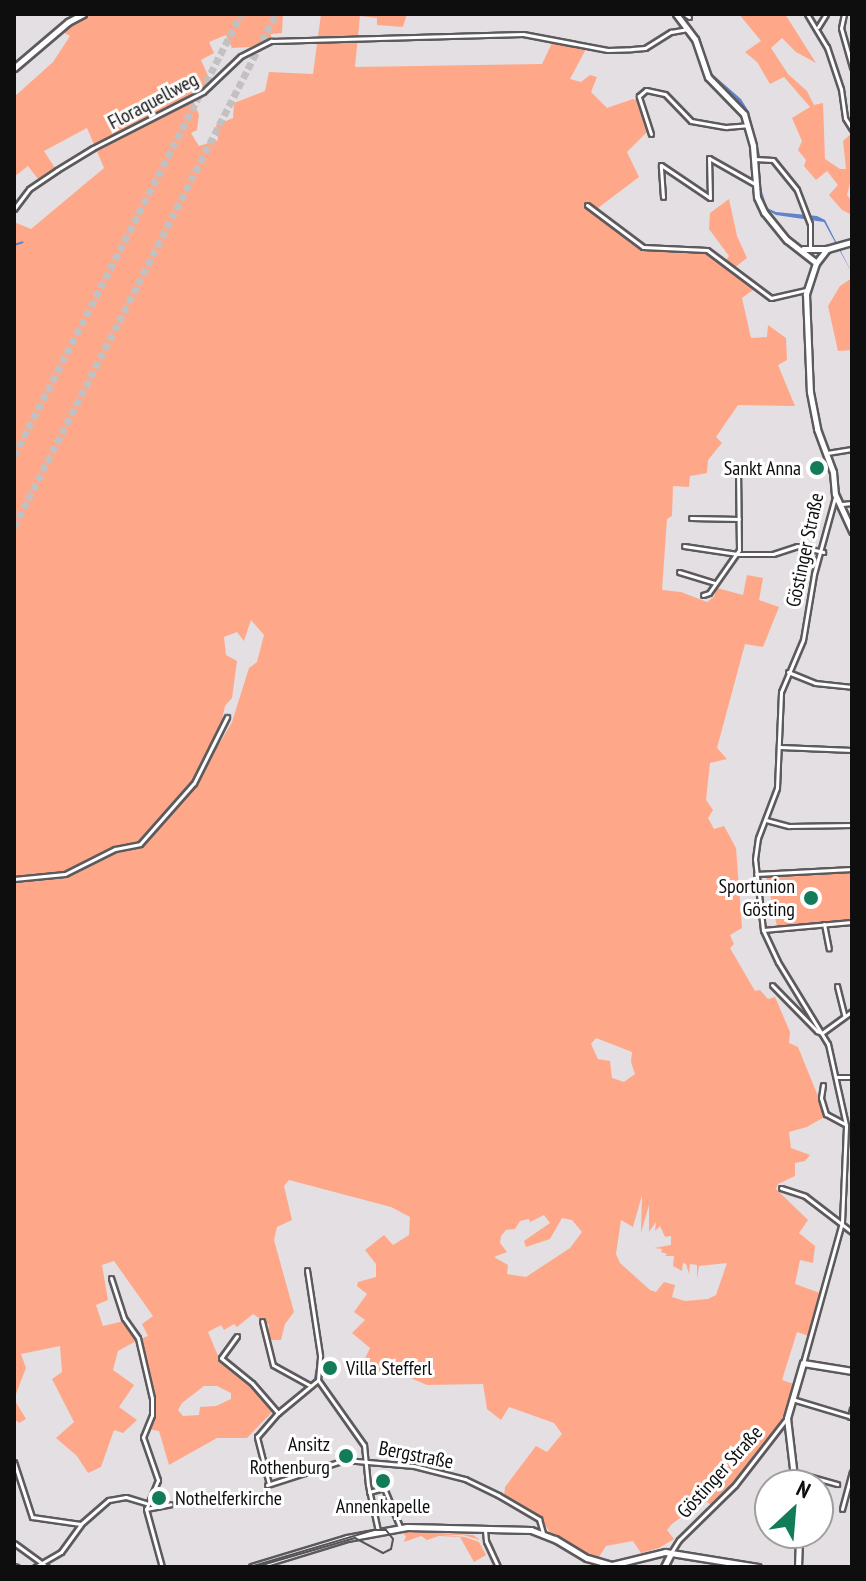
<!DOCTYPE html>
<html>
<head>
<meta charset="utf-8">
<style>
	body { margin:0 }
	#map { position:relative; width:866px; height:1581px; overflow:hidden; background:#e3dfe2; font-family:"PT Sans Narrow",sans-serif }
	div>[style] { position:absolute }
	.green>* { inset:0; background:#ffa889 }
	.water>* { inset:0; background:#6282c9 }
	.stream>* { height:2px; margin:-1px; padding:0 1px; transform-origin:1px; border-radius:1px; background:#6282c9 }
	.highway-tunnel>* { height:7px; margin-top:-3.5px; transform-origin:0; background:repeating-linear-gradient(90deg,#c3c0c2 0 7px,transparent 0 10.5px) }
	.roads { filter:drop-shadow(2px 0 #5d5a5d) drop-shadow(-2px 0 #5d5a5d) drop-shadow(0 2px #5d5a5d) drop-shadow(0 -2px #5d5a5d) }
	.street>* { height:3px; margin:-1.5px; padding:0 1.5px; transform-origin:1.5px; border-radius:1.5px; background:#fff }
	.secondary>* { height:5px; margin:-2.5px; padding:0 2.5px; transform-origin:2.5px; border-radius:2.5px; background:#fff }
	.tram>* { height:2px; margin:-1px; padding:0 1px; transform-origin:1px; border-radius:1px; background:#565455 }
	.dots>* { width:22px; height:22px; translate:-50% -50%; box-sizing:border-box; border:4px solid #fff; border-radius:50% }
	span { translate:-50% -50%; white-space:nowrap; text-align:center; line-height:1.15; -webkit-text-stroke:6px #fff; paint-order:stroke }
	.street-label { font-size:20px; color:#0f0e0f }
	.poi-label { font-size:20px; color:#0f0e0f }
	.right { translate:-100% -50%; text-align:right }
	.left { translate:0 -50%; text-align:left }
	.frame { position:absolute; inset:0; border:16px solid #0f0e0f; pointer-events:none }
	.north { position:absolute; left:754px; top:1469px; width:80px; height:80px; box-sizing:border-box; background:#fff; border:2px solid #9f9f9f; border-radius:50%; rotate:26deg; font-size:22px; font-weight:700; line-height:32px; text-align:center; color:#0f0e0f }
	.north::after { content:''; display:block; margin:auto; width:28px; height:36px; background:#117c57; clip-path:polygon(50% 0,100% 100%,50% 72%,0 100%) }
</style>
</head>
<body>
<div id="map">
	<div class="green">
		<i style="clip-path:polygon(evenodd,86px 14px,283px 14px,282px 33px,271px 34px,271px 38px,250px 47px,232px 48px,226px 35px,209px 42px,214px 53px,201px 60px,214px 89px,193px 100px,199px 115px,197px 130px,191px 133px,199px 146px,218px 140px,216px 125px,233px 118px,234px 103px,265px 91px,269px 72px,313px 74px,321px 14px,407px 14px,403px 27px,377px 25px,377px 18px,360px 16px,355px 67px,542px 64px,554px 39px,586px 49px,570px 79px,581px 82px,590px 75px,597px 77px,591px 92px,607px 108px,633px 99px,639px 101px,648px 131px,627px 152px,639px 177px,598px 208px,643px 248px,701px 248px,724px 263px,729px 256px,709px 229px,710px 213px,729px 199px,737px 236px,747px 258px,734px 268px,753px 282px,753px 290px,742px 298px,751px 338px,767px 337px,768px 325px,786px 338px,787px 360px,778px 365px,795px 406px,738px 405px,716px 437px,722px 443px,708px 460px,707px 473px,690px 476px,689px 487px,673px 486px,672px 516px,667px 519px,662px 590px,681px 592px,707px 602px,714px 597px,717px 588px,743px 595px,747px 575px,763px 578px,759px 600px,779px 607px,763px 647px,745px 644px,717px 748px,727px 759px,710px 763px,706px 800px,713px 810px,708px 818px,714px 829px,724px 826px,736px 848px,742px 928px,730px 935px,734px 944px,730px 948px,755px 991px,760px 990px,768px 999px,775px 997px,790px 1032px,789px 1043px,798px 1047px,826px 1116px,807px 1127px,789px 1132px,791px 1148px,810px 1155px,805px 1161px,795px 1163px,795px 1176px,778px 1184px,776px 1189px,808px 1220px,799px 1233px,815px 1246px,813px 1263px,800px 1260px,795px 1284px,820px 1293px,809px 1336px,797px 1332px,782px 1380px,794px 1384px,782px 1419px,760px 1452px,713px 1506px,704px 1500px,672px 1524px,667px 1530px,674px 1539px,659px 1548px,641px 1553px,633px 1541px,606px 1546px,599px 1557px,588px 1556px,550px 1532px,539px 1517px,504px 1497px,505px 1487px,536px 1446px,547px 1452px,562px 1434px,554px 1423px,509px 1407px,501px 1420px,487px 1409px,483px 1384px,427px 1385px,387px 1368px,384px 1373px,362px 1365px,370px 1348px,352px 1333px,365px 1320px,354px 1312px,367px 1294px,357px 1286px,358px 1282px,376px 1277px,376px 1264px,365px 1250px,384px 1235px,393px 1245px,409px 1235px,410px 1217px,391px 1207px,289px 1180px,284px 1186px,292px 1220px,277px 1227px,274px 1240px,294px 1312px,285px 1324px,281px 1340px,267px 1340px,269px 1325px,253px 1314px,237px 1327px,234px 1324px,224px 1330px,221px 1325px,208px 1332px,221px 1363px,254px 1386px,276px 1408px,247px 1438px,217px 1438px,169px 1465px,159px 1431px,148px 1429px,154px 1407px,140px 1339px,148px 1336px,142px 1324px,153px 1316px,114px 1261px,102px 1265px,108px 1300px,96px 1305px,103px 1326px,124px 1321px,136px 1341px,118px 1351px,113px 1370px,134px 1385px,119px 1407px,137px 1420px,123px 1433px,114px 1430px,101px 1467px,88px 1473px,77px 1456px,56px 1438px,74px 1422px,52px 1379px,62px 1372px,60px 1346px,21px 1354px,26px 1368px,14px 1399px,26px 1419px,19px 1423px,14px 1419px,14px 222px,31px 229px,104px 168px,87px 128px,44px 151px,55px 168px,38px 179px,28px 166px,14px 177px,14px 97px,53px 62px,70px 36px,61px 31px,86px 14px,251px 620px,264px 635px,257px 662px,249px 668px,232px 722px,218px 746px,209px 755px,205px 754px,219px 732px,225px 706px,232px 698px,237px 661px,226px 655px,224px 637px,237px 632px,244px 641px,251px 620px,86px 14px,596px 1038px,632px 1052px,631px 1062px,635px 1074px,624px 1082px,612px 1078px,610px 1061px,598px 1059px,591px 1044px,596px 1038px,86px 14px,642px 1195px,641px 1233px,649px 1205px,649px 1232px,656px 1222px,655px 1231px,660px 1226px,665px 1237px,671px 1236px,671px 1245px,654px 1248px,662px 1249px,661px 1252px,667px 1254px,665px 1256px,674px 1256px,673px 1266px,682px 1271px,683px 1263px,686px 1264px,689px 1274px,690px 1264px,697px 1265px,697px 1279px,699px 1266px,727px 1263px,716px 1295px,708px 1299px,685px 1301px,672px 1297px,675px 1285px,664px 1282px,656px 1292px,650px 1290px,620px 1263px,616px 1254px,621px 1220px,633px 1227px,642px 1195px,86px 14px,544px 1215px,550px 1223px,524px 1241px,526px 1247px,550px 1239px,562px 1218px,572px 1220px,582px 1232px,570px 1248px,526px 1277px,507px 1274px,508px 1265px,494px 1257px,507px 1252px,500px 1243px,501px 1236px,506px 1230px,515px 1229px,520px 1221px,529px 1219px,530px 1222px,544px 1215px,86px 14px,204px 1386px,217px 1386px,231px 1393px,231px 1399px,216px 1406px,200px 1407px,199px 1415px,183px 1416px,178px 1410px,182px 1403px,204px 1386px)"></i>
		<i style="clip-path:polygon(739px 14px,785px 14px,816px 63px,796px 52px,782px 38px,771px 48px,788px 74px,807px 91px,814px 105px,823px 103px,825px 159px,840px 169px,846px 169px,843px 141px,852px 133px,852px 176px,847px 195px,852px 202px,852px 215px,842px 210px,829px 195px,838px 185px,827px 171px,816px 180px,804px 166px,806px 160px,798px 150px,802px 141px,792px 118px,810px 107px,784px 77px,770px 84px,757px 62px,745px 52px,761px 41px)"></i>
		<i style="clip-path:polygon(852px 278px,852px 350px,838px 351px,828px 306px,840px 286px)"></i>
		<i style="clip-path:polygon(852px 871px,852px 920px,777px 926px,766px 876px)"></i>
		<i style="clip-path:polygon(409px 1531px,473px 1535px,480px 1540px,463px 1535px,443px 1535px,465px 1537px,479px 1542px,486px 1555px,474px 1562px,460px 1537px,439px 1536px,427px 1540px,421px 1536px,404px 1542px,406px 1536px,403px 1534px)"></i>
	</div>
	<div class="water">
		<i style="clip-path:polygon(679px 14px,700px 37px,710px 72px,741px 99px,749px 112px,760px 155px,760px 185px,767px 208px,776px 212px,817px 216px,825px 220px,852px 273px,824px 222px,776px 215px,765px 209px,756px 175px,758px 155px,745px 109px,710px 76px,698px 37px)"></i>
	</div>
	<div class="stream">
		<i style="left:14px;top:245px;width:9px;rotate:-18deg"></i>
		<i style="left:315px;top:1378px;width:16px;rotate:-79deg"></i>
	</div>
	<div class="highway-tunnel">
		<i style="left:14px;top:456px;width:497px;rotate:-62.8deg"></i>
		<i style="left:14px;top:527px;width:576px;rotate:-62.95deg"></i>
	</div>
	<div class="roads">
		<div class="street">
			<i style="left:685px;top:14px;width:5px;rotate:37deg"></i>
			<i style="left:807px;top:14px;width:39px;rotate:59deg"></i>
			<i style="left:827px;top:47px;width:44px;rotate:71.6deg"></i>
			<i style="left:841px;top:89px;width:29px;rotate:82deg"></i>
			<i style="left:845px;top:118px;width:13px;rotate:58deg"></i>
			<i style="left:844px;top:14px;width:14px;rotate:102deg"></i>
			<i style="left:841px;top:28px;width:41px;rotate:74.2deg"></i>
			<i style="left:818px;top:27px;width:15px;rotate:-58deg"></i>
			<i style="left:651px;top:134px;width:40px;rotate:-108deg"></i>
			<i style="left:639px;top:96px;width:9px;rotate:-41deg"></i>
			<i style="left:646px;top:90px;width:19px;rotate:12deg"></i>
			<i style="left:665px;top:94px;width:37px;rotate:46deg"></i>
			<i style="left:691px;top:121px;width:36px;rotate:10deg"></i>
			<i style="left:726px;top:127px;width:21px;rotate:-5deg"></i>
			<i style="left:755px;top:159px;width:18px;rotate:3deg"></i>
			<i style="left:773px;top:160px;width:38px;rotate:51deg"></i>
			<i style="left:797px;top:190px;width:36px;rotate:69deg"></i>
			<i style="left:810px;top:224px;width:26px;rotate:90deg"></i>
			<i style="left:663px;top:197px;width:32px;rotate:-94deg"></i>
			<i style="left:661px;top:165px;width:59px;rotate:34deg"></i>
			<i style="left:710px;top:198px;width:40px;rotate:-91.4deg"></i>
			<i style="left:709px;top:158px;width:53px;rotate:29.5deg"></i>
			<i style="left:587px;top:205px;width:70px;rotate:36.9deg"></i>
			<i style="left:643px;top:247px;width:64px;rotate:2.7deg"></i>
			<i style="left:707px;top:250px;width:80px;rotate:36.9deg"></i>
			<i style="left:771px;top:298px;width:36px;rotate:-13deg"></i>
			<i style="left:14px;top:209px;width:25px;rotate:-53deg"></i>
			<i style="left:29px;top:189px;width:34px;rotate:-34deg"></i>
			<i style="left:57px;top:170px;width:42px;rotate:-31.4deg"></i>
			<i style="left:93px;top:148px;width:123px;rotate:-27deg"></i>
			<i style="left:203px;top:92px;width:52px;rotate:-43.5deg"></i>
			<i style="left:241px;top:56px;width:34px;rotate:-27deg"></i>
			<i style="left:271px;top:41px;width:252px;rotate:-1.6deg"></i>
			<i style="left:523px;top:34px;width:86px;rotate:10.7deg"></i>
			<i style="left:608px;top:50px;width:24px;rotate:-2deg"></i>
			<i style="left:632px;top:49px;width:13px;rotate:-4deg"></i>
			<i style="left:645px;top:48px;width:31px;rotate:-32deg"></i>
			<i style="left:671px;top:32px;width:17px;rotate:-10deg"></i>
			<i style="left:827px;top:453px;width:25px;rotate:-9deg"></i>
			<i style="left:842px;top:504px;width:10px;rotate:-6deg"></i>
			<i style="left:691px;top:518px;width:48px;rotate:1.2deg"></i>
			<i style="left:684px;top:546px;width:54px;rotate:8.6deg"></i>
			<i style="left:737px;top:554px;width:36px"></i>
			<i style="left:773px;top:554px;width:25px;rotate:-18deg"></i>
			<i style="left:797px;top:546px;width:27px;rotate:13deg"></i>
			<i style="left:679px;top:572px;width:38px;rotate:17deg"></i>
			<i style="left:703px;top:595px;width:6px;rotate:-18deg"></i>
			<i style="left:709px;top:593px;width:52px;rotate:-55.1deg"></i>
			<i style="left:739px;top:550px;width:84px;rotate:-90.7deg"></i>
			<i style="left:788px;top:672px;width:29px;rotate:22deg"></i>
			<i style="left:815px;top:683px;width:37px;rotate:6deg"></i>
			<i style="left:780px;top:747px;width:72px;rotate:2.4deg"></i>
			<i style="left:766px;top:820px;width:24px;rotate:15deg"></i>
			<i style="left:789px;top:826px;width:63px;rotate:-0.9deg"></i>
			<i style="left:756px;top:874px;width:96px;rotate:-3deg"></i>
			<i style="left:14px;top:879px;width:51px;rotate:-5.6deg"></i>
			<i style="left:65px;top:874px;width:56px;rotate:-26.6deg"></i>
			<i style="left:115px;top:849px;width:25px;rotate:-11deg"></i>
			<i style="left:140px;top:844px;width:81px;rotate:-48.5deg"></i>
			<i style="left:194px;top:783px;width:74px;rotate:-63.4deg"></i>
			<i style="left:824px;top:924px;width:25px;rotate:79deg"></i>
			<i style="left:763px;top:930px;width:89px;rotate:-5.1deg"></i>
			<i style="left:772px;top:985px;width:64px;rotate:45.6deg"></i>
			<i style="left:817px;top:1031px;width:5px;rotate:22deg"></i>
			<i style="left:822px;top:1033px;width:37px;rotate:-36deg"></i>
			<i style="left:837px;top:986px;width:30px;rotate:76deg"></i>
			<i style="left:837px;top:1077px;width:15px"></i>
			<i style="left:823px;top:1085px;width:13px;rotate:99deg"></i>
			<i style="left:821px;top:1098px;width:17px;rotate:73deg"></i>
			<i style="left:826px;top:1114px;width:21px;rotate:28deg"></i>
			<i style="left:781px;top:1188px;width:25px;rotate:18deg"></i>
			<i style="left:805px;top:1196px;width:59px;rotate:37.5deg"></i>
			<i style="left:111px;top:1278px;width:42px;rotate:72deg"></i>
			<i style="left:124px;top:1318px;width:24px;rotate:55deg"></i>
			<i style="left:138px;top:1338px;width:62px;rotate:76.9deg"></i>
			<i style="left:152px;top:1398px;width:17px;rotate:90deg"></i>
			<i style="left:152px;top:1415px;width:24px;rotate:112deg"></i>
			<i style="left:143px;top:1437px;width:46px;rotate:70.8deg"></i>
			<i style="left:158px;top:1480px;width:31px;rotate:112deg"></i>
			<i style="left:146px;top:1509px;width:60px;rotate:74.6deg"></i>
			<i style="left:262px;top:1321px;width:45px;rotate:76deg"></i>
			<i style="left:273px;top:1365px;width:43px;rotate:28.9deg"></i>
			<i style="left:237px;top:1336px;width:27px;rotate:126deg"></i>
			<i style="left:221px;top:1358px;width:40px;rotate:39deg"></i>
			<i style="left:252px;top:1383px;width:40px;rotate:49deg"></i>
			<i style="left:803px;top:1363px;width:146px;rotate:-74.5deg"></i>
			<i style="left:842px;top:1222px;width:97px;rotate:-87.6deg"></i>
			<i style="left:846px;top:1125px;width:83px;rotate:-102.5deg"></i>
			<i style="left:828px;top:1044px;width:96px;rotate:-121.4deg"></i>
			<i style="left:778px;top:962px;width:35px;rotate:-115deg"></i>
			<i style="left:763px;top:930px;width:71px;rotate:-96.4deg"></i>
			<i style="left:755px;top:859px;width:21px;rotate:-82deg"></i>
			<i style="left:758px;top:838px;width:53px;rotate:-69.2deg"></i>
			<i style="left:777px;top:788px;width:96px;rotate:-87.6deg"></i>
			<i style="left:781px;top:692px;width:56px;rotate:-67.1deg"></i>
			<i style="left:803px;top:640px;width:67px;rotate:-80.5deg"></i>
			<i style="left:814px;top:574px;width:80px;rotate:-74.7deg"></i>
			<i style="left:318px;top:1380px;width:80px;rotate:54.7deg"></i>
			<i style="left:364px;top:1445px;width:40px;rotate:84.3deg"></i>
			<i style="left:368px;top:1485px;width:47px;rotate:77.7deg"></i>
			<i style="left:792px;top:1399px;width:63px;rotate:16.7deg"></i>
			<i style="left:850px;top:1417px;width:8px;rotate:-76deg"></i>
			<i style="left:14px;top:1462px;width:58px;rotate:71.9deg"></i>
			<i style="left:32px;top:1517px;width:49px;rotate:8.1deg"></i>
			<i style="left:794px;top:1472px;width:45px;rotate:15.6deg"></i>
			<i style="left:269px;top:1484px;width:49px;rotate:-104.3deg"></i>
			<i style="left:257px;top:1437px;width:32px;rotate:-49deg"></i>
			<i style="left:278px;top:1413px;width:52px;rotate:-39.5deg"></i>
			<i style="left:318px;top:1380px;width:25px;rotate:-85deg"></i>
			<i style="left:320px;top:1355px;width:86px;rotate:-98.7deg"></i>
			<i style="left:267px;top:1485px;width:82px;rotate:-17.8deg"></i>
			<i style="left:345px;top:1460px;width:69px;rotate:5deg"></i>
			<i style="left:414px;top:1466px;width:53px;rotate:14.3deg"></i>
			<i style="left:465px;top:1479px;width:37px;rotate:26deg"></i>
			<i style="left:498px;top:1495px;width:48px;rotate:30.3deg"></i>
			<i style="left:539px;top:1519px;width:15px;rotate:74deg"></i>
			<i style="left:369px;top:1492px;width:16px;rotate:-15deg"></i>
			<i style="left:384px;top:1488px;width:42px;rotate:67.7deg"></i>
			<i style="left:146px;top:1509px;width:25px;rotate:-11deg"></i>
			<i style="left:842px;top:1509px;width:38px;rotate:-75deg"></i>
			<i style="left:485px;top:1530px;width:11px;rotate:85deg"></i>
			<i style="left:486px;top:1541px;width:29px;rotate:65deg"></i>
			<i style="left:14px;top:1543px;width:41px;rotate:36deg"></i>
			<i style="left:672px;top:1551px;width:13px;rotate:-58deg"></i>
			<i style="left:679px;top:1540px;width:78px;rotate:-44.5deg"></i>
			<i style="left:735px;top:1485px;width:85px;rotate:-52.2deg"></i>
			<i style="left:14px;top:1566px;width:3px;rotate:18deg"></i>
			<i style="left:35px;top:1567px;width:30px;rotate:-30deg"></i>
			<i style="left:61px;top:1552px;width:34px;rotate:-54deg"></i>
			<i style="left:81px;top:1524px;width:37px;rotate:-41deg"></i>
			<i style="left:109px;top:1500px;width:17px;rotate:-10deg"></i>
			<i style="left:126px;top:1497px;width:21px;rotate:17deg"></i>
		</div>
		<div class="secondary">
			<i style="left:676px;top:14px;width:31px;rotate:53deg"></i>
			<i style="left:695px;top:39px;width:40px;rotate:71.1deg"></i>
			<i style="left:708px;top:77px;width:52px;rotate:45.8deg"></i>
			<i style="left:744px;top:114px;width:33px;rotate:74deg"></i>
			<i style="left:753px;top:146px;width:51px;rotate:85.5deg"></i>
			<i style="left:757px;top:197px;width:17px;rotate:65deg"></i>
			<i style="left:764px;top:212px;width:36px;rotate:51deg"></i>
			<i style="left:787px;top:240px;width:37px;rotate:38deg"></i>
			<i style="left:14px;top:68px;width:71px;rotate:-40.4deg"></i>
			<i style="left:68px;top:22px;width:17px;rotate:-28deg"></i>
			<i style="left:803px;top:249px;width:24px"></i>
			<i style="left:827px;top:249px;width:26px;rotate:-16deg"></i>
			<i style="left:827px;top:249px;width:18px;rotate:128deg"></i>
			<i style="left:816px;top:263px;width:33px;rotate:108deg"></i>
			<i style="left:806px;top:294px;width:98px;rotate:87.7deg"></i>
			<i style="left:810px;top:392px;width:38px;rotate:79deg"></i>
			<i style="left:817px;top:429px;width:46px;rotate:69.6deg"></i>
			<i style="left:833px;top:472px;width:22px;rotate:85deg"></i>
			<i style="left:835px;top:494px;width:41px;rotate:65.3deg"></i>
			<i style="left:795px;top:1485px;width:67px;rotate:-96.8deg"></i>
			<i style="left:787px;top:1418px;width:57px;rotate:-73.8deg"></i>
			<i style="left:803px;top:1363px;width:50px;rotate:9.3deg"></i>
			<i style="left:252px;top:1567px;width:99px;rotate:-17deg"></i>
			<i style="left:347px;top:1538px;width:61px;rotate:-10.4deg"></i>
			<i style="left:407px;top:1527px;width:124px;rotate:1.4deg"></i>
			<i style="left:531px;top:1530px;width:26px;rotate:21deg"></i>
			<i style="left:555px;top:1539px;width:37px;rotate:31deg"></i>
			<i style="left:587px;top:1558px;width:26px;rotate:16deg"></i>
			<i style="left:612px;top:1565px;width:55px;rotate:-13.8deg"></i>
			<i style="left:665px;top:1552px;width:94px;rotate:9.2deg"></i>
			<i style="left:664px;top:1567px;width:16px;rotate:-63deg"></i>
			<i style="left:798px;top:1567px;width:34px;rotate:-88deg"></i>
		</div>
	</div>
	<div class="tram">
		<i style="left:250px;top:1567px;width:129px;rotate:-16.6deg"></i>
		<i style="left:374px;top:1530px;width:12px"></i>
		<i style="left:386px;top:1530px;width:11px;rotate:52deg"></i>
		<i style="left:393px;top:1539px;width:10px;rotate:101deg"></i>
		<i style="left:391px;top:1549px;width:9px;rotate:153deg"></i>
		<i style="left:383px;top:1553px;width:32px;rotate:-152deg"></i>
		<i style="left:355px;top:1538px;width:104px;rotate:163.8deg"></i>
	</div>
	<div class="dots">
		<i style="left:817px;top:468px;background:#117c57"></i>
		<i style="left:811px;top:898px;background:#117c57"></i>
		<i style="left:330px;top:1368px;background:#117c57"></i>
		<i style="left:346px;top:1456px;background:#117c57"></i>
		<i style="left:383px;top:1481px;background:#117c57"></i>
		<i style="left:159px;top:1498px;background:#117c57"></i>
	</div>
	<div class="street-label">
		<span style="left:153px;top:101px;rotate:-28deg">Floraquellweg</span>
		<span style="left:805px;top:550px;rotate:-78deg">Göstinger Straße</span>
		<span style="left:416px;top:1455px;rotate:11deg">Bergstraße</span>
		<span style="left:720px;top:1472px;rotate:-48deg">Göstinger Straße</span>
	</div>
	<div class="poi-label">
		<span class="right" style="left:801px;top:468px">Sankt Anna</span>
		<span class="right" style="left:795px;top:898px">Sportunion<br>Gösting</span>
		<span class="left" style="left:346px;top:1368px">Villa Stefferl</span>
		<span class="right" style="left:330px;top:1456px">Ansitz<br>Rothenburg</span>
		<span class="left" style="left:175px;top:1498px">Nothelferkirche</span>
		<span style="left:383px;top:1506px">Annenkapelle</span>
	</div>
	<div class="frame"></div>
	<div class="north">N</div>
</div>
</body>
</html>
